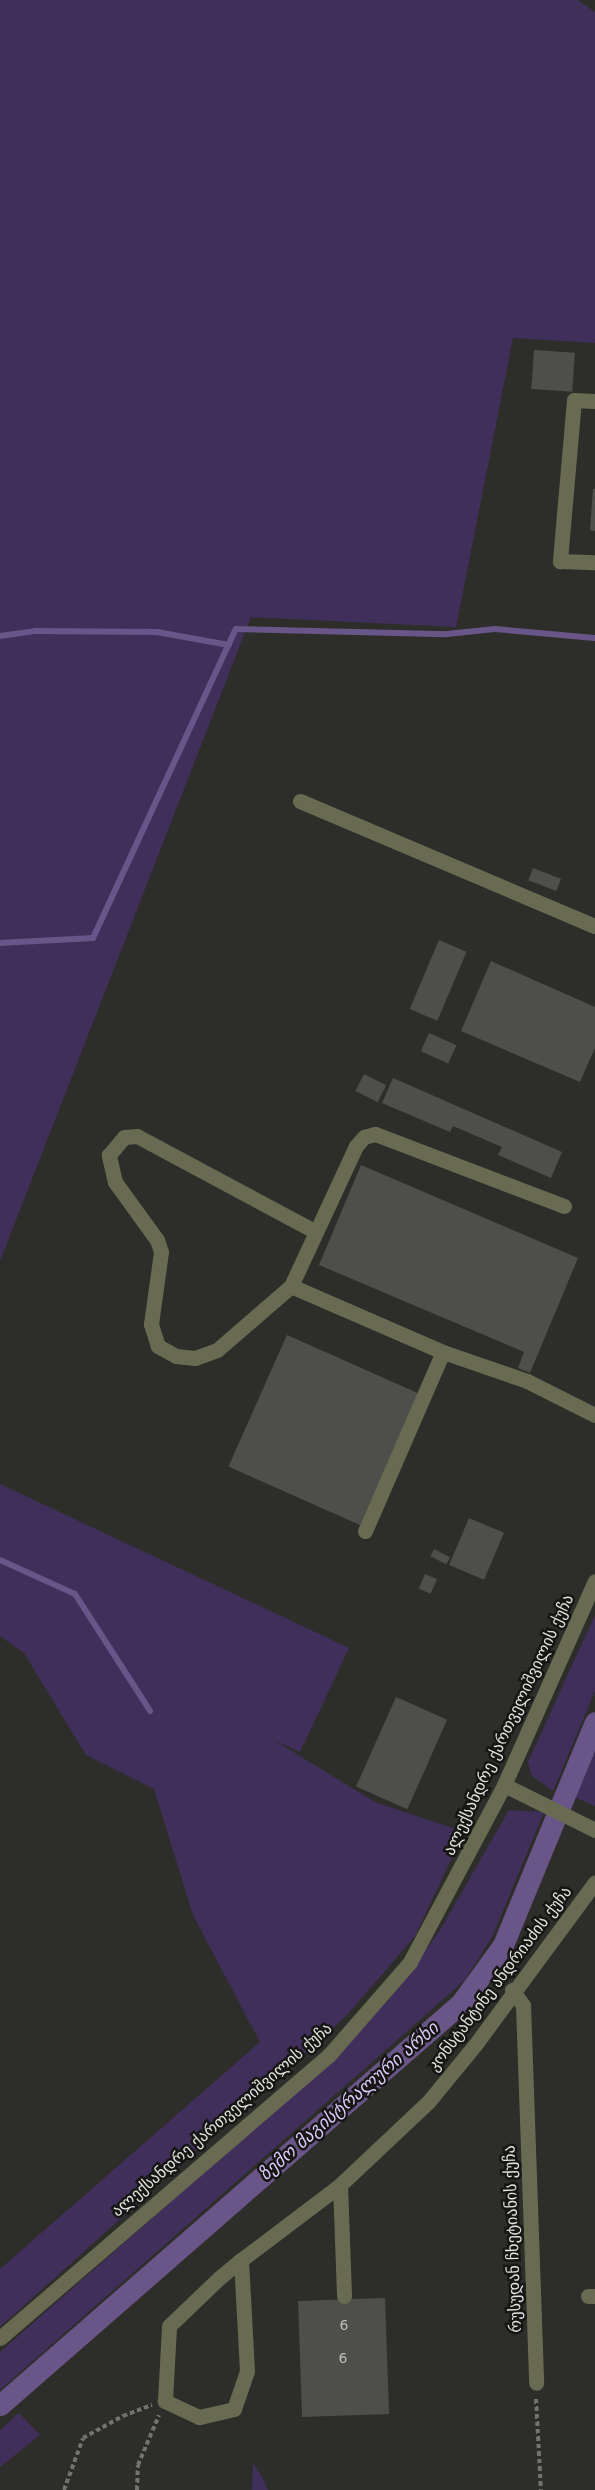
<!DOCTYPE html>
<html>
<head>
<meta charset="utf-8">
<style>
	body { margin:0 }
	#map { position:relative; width:595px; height:2490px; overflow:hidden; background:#2d2e2a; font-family:"DejaVu Sans","Noto Sans Georgian",sans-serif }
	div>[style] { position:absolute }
	.green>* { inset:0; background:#412f5b }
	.stream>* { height:6px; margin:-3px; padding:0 3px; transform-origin:3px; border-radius:3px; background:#695588 }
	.canal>* { height:21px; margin:-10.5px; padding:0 10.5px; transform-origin:10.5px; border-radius:10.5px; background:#695588 }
	.building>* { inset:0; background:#4e4e4b; transform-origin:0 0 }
	.path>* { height:4px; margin-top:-2px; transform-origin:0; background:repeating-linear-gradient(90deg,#727370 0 4.5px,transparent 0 7.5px) }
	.minor>* { height:15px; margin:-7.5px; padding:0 7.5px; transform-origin:7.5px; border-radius:7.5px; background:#686b52 }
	span { translate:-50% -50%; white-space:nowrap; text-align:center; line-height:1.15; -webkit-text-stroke:5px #161614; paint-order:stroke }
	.number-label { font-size:14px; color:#bdbdbb }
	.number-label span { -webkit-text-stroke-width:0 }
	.street-label { font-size:16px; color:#e2e2e0 }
	.water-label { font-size:18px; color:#dbcafa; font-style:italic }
</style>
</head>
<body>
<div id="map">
	<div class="green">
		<i style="clip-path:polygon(0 0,578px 0,595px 12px,595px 343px,513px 338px,456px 627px,251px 617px,0 1261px)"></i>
		<i style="clip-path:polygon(0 1484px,349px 1648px,300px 1752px,272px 1739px,375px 1802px,464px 1832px,415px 1936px,348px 2014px,0 2327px,0 2269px,260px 2042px,193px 1915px,154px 1789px,86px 1755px,24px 1653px,0 1636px)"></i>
		<i style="clip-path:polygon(595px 1615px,595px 1691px,553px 1791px,532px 1776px,528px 1762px)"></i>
		<i style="clip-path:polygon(595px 1743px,595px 1806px,572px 1796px)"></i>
		<i style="clip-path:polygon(509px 1810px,544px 1812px,492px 1937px,464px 1981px,0 2390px,0 2352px,289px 2098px,387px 2002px,439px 1932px)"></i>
		<i style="clip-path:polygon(19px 2413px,40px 2435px,0 2467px,0 2430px)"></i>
		<i style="clip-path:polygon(253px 2463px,261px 2475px,268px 2490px,252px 2490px)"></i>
	</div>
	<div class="stream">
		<i style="left:0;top:636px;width:35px;rotate:-8deg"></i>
		<i style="left:35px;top:631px;width:122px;rotate:0.5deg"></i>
		<i style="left:157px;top:632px;width:73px;rotate:10.2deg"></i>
		<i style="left:0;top:943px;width:93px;rotate:-3.1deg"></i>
		<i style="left:93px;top:938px;width:340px;rotate:-65.2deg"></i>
		<i style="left:236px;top:629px;width:211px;rotate:1.4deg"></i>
		<i style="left:447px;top:634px;width:48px;rotate:-5.9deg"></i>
		<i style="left:495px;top:629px;width:100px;rotate:5.1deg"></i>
		<i style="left:0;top:1560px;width:82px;rotate:24.4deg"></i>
		<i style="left:75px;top:1594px;width:139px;rotate:57.3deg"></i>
	</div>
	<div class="canal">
		<i style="left:0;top:2405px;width:612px;rotate:-41.09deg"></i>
		<i style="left:461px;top:2003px;width:72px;rotate:-54.1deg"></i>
		<i style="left:503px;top:1945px;width:241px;rotate:-67.6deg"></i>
	</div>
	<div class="building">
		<i style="left:534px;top:350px;width:41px;height:39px;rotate:4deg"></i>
		<i style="clip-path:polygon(593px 489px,595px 489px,595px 531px,590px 530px)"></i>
		<i style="left:533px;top:868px;width:30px;height:13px;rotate:21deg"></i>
		<i style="left:439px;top:940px;width:30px;height:75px;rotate:23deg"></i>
		<i style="clip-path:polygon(491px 961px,595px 1007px,595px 1048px,580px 1082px,461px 1031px)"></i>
		<i style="left:429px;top:1033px;width:30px;height:20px;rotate:24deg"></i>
		<i style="left:364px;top:1074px;width:25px;height:19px;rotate:27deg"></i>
		<i style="clip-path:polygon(393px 1078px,562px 1152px,551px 1178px,498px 1155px,502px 1147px,453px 1126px,450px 1132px,382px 1103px)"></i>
		<i style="clip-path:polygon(361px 1165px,578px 1258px,530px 1373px,518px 1368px,524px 1352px,319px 1265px)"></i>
		<i style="left:287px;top:1335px;width:144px;height:144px;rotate:24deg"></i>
		<i style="left:469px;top:1518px;width:38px;height:51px;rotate:23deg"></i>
		<i style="left:434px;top:1549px;width:18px;height:8px;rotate:27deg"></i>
		<i style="left:425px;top:1574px;width:13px;height:16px;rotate:23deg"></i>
		<i style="left:396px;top:1697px;width:56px;height:98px;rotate:24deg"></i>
		<i style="left:385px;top:2298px;width:116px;height:87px;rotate:88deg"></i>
	</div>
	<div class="path">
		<i style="left:536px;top:2399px;width:91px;rotate:86.9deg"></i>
		<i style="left:64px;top:2490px;width:55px;rotate:-69.9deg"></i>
		<i style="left:83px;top:2438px;width:46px;rotate:-28.8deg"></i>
		<i style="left:123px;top:2416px;width:31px;rotate:-21deg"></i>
		<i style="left:137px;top:2490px;width:25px;rotate:-88deg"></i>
		<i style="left:138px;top:2465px;width:54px;rotate:-67.2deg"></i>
	</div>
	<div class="minor">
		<i style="left:595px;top:401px;width:21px;rotate:-177deg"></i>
		<i style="left:574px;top:400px;width:162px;rotate:95deg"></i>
		<i style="left:560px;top:561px;width:35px;rotate:2deg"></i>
		<i style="left:300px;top:801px;width:320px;rotate:23deg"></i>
		<i style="left:564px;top:1206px;width:202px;rotate:-159.1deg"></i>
		<i style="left:375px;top:1134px;width:11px;rotate:165deg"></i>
		<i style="left:364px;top:1137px;width:12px;rotate:132deg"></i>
		<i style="left:356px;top:1146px;width:154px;rotate:114.9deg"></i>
		<i style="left:291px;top:1286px;width:166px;rotate:23.5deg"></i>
		<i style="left:443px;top:1352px;width:89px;rotate:19deg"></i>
		<i style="left:527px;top:1381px;width:76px;rotate:26.6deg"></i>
		<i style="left:291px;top:1286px;width:98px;rotate:139.1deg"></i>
		<i style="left:217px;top:1350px;width:23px;rotate:160deg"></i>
		<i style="left:195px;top:1358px;width:19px;rotate:-174deg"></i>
		<i style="left:176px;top:1356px;width:21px;rotate:-151deg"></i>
		<i style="left:158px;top:1346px;width:23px;rotate:-108deg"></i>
		<i style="left:151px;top:1324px;width:73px;rotate:-82.1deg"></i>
		<i style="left:161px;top:1252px;width:13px;rotate:-108deg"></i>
		<i style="left:157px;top:1240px;width:72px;rotate:-125.9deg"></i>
		<i style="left:115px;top:1182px;width:28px;rotate:-103deg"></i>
		<i style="left:109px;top:1155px;width:23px;rotate:-50deg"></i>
		<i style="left:124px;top:1137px;width:13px;rotate:-4deg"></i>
		<i style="left:137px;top:1136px;width:203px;rotate:28.2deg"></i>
		<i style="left:365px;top:1531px;width:195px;rotate:-66.5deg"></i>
		<i style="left:504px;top:1785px;width:102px;rotate:26.3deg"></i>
		<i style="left:512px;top:1990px;width:19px;rotate:54deg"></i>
		<i style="left:523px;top:2005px;width:378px;rotate:88deg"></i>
		<i style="left:340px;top:2185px;width:111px;rotate:87.9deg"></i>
		<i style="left:241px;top:2260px;width:111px;rotate:86.9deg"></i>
		<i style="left:247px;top:2371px;width:40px;rotate:108.9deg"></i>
		<i style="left:234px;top:2409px;width:36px;rotate:167deg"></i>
		<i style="left:199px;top:2417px;width:38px;rotate:-155deg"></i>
		<i style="left:165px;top:2401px;width:75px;rotate:-86.9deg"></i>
		<i style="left:169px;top:2326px;width:68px;rotate:-43.8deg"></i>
		<i style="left:218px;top:2279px;width:30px;rotate:-40deg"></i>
		<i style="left:241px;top:2260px;width:124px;rotate:-37.1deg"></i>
		<i style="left:340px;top:2185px;width:122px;rotate:-43.3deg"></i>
		<i style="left:429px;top:2101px;width:72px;rotate:-50.6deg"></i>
		<i style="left:475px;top:2045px;width:202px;rotate:-53.6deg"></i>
		<i style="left:588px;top:2296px;width:7px"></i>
		<i style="left:0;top:2338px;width:434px;rotate:-40.7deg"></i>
		<i style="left:329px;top:2055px;width:123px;rotate:-48.9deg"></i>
		<i style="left:410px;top:1962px;width:200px;rotate:-62deg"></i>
		<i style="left:504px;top:1785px;width:223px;rotate:-66deg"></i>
	</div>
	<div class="number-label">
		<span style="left:344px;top:2325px">6</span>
		<span style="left:343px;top:2358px">6</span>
	</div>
	<div class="street-label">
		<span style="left:509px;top:1725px;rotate:-65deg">ალექსანდრე ქართველიშვილის ქუჩა</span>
		<span style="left:500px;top:1979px;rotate:-53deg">კონსტანტინე ანდრიაძის ქუჩა</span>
		<span style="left:222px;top:2120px;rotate:-41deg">ალექსანდრე ქართველიშვილის ქუჩა</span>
		<span style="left:513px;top:2239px;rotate:-92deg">რუსუდან ჩხეტიანის ქუჩა</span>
	</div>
	<div class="water-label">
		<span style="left:349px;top:2101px;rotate:-41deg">ზემო მაგისტრალური არხი</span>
	</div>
</div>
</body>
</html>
